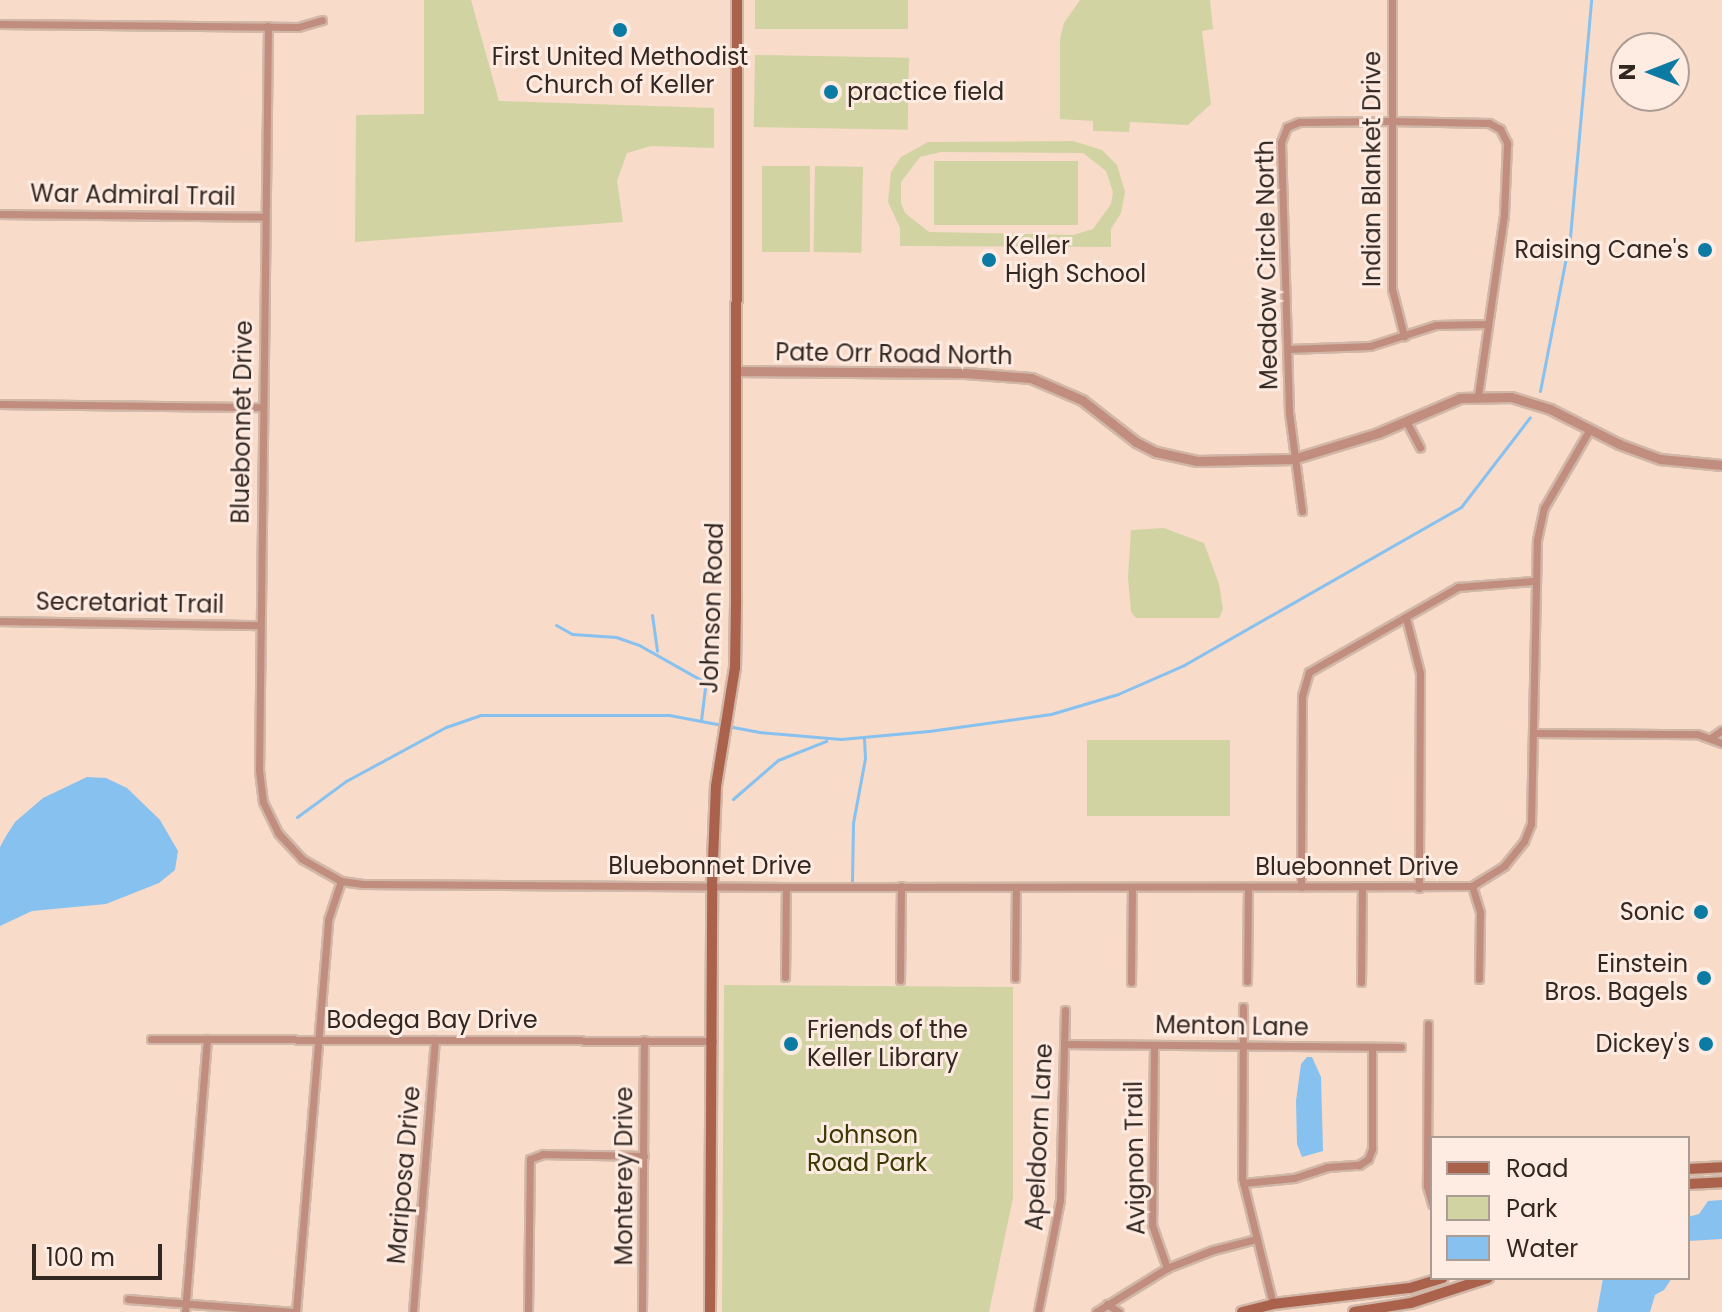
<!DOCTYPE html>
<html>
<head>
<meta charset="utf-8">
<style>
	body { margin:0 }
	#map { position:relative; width:1722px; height:1312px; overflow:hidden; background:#f9dbca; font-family:Poppins,sans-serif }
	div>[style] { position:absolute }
	.green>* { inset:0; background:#d1d3a3; transform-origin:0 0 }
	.water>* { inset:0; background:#87c1ef }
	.stream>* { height:3px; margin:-1.5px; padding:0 1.5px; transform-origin:1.5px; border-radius:1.5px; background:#87c1ef }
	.roads { filter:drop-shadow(2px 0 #d1b7a8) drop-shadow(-2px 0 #d1b7a8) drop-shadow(0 2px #d1b7a8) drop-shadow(0 -2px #d1b7a8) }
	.minor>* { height:7px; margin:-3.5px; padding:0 3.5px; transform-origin:3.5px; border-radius:3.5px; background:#c08d7e }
	.tertiary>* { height:9px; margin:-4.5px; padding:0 4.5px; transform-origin:4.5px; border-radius:4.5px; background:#c08d7e }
	.secondary>* { height:10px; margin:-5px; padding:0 5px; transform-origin:5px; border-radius:5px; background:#ab624c }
	.dots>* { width:22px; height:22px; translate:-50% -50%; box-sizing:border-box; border:4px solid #feebe1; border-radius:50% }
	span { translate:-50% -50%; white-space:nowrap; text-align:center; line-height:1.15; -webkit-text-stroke:6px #feebe1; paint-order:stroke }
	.poi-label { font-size:24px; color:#322721 }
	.left { translate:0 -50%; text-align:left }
	.right { translate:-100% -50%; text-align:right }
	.street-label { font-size:24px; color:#322721 }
	.park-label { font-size:24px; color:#3a3a03 }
	.legend { position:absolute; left:1430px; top:1136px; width:260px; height:144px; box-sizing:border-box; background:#feebe1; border:2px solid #ac9d94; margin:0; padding:10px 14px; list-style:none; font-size:24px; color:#322721 }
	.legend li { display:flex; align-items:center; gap:16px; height:40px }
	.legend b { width:40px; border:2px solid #ac9d94 }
	.north { position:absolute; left:1610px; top:32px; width:80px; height:80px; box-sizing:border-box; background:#feebe1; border:2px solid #ac9d94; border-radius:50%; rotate:270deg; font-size:22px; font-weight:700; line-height:32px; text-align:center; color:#322721 }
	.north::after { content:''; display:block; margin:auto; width:28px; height:36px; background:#0b7ba4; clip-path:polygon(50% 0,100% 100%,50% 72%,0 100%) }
	.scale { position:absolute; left:32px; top:1244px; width:130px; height:36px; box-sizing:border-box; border:4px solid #322721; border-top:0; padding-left:10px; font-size:24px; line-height:28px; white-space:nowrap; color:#322721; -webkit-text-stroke:6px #feebe1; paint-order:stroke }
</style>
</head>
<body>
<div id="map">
	<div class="green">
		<i style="clip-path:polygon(424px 0,471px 0,499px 101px,714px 108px,714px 148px,651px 146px,627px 153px,617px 181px,623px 222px,355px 242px,356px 115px,424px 114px)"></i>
		<i style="left:755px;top:0;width:153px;height:29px"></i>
		<i style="clip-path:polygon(1080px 0,1210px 0,1213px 29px,1202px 31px,1211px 104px,1188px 125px,1130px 122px,1129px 132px,1093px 131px,1093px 121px,1060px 119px,1060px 39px,1064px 23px)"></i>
		<i style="left:755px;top:55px;width:154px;height:72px;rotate:1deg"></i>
		<i style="clip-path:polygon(evenodd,928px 142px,1073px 141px,1102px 150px,1117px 165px,1125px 192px,1121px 213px,1111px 229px,1111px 247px,900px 246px,900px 228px,888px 202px,891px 172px,901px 157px,928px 142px,941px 152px,1083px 153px,1106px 171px,1113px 192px,1111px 204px,1093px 229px,1073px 235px,929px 232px,905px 213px,901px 203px,901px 182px,920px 157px,941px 152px)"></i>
		<i style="left:934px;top:161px;width:144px;height:64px"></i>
		<i style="left:762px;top:166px;width:48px;height:86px"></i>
		<i style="left:815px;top:166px;width:48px;height:86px;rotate:1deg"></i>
		<i style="clip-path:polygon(1164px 528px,1204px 543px,1219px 584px,1223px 609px,1219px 618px,1136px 618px,1131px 612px,1128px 577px,1131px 530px)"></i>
		<i style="left:1087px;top:740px;width:143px;height:76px"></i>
		<i style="clip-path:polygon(724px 985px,1013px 987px,1013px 1198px,989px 1312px,722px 1312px)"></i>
	</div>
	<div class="water">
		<i style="clip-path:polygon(87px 777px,106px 778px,127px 788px,160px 820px,178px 851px,175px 870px,159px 883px,106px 904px,32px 911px,0 926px,0 847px,6px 836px,15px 822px,43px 798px)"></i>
		<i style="clip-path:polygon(1307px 1057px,1312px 1057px,1321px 1077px,1323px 1151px,1302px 1157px,1297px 1144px,1296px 1101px,1301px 1064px)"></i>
		<i style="clip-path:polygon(1722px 1200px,1722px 1239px,1688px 1241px,1688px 1217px,1699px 1214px,1708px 1201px)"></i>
		<i style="clip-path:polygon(1603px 1278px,1672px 1278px,1664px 1290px,1655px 1295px,1650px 1312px,1597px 1312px)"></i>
	</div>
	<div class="stream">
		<i style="left:1540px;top:391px;width:157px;rotate:-79deg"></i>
		<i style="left:1570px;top:237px;width:238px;rotate:-84.9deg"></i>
		<i style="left:652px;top:615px;width:36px;rotate:82deg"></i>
		<i style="left:556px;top:625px;width:18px;rotate:29deg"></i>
		<i style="left:572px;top:634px;width:44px;rotate:3.9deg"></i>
		<i style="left:616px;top:637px;width:24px;rotate:19deg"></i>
		<i style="left:639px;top:645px;width:71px;rotate:29.4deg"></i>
		<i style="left:701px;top:680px;width:9px;rotate:63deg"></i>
		<i style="left:705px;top:688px;width:32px;rotate:97deg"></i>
		<i style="left:733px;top:799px;width:60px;rotate:-40.9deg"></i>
		<i style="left:778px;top:760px;width:52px;rotate:-21.6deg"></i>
		<i style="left:297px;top:817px;width:61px;rotate:-36.3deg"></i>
		<i style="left:346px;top:781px;width:114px;rotate:-28.4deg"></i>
		<i style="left:446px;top:727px;width:36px;rotate:-19deg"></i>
		<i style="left:480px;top:715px;width:189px"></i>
		<i style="left:669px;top:715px;width:92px;rotate:10.7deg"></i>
		<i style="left:759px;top:732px;width:82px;rotate:4.9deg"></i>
		<i style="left:841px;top:739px;width:88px;rotate:-5.2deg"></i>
		<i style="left:929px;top:731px;width:123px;rotate:-7.9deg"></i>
		<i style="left:1051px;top:714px;width:70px;rotate:-16.6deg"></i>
		<i style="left:1118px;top:694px;width:72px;rotate:-23.7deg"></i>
		<i style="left:1184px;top:665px;width:319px;rotate:-29.7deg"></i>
		<i style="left:1461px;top:507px;width:113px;rotate:-52.5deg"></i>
		<i style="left:852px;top:881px;width:58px;rotate:-89deg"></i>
		<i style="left:853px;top:823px;width:66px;rotate:-79.5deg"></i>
		<i style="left:865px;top:758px;width:20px;rotate:-93deg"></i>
	</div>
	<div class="roads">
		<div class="minor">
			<i style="left:1392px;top:0;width:289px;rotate:90deg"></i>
			<i style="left:1392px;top:289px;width:49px;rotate:75.7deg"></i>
			<i style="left:0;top:24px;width:298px;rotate:0.6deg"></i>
			<i style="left:298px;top:27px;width:25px;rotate:-16deg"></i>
			<i style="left:268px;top:26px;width:744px;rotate:90.69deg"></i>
			<i style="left:259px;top:770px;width:32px;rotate:83deg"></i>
			<i style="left:263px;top:802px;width:34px;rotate:64deg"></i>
			<i style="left:278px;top:833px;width:35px;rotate:47deg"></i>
			<i style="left:302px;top:859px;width:45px;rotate:29.4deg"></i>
			<i style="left:341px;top:881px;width:22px;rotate:8deg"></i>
			<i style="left:363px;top:884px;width:423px;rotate:0.4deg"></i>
			<i style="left:786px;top:887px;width:686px;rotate:-0.08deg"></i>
			<i style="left:1472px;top:886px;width:38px;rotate:-32deg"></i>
			<i style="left:1504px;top:866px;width:32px;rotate:-51deg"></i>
			<i style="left:1524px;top:841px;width:18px;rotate:-68deg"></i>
			<i style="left:1531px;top:824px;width:284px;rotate:-88.8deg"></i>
			<i style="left:1537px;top:540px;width:33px;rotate:-78deg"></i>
			<i style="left:1544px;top:508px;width:91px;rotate:-59.8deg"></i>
			<i style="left:0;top:214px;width:265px;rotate:0.6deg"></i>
			<i style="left:1288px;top:349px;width:82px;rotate:-2.1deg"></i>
			<i style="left:1370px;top:346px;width:69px;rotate:-17.7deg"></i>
			<i style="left:1436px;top:325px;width:52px;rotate:-1.1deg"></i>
			<i style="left:0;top:404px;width:263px;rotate:0.7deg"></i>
			<i style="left:1406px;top:421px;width:30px;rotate:62deg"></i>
			<i style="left:1302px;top:511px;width:100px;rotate:-97.5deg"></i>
			<i style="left:1289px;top:412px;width:270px;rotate:-91.7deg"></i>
			<i style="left:1281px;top:142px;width:16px;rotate:-68deg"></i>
			<i style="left:1287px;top:127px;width:13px;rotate:-23deg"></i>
			<i style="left:1299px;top:122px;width:91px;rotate:-0.6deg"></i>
			<i style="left:1390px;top:121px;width:99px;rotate:1.2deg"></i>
			<i style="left:1489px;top:123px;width:13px;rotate:29deg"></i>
			<i style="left:1500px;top:129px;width:16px;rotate:63deg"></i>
			<i style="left:1507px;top:143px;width:72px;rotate:92.4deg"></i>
			<i style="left:1504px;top:215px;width:183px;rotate:98.2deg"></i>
			<i style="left:1406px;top:618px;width:57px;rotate:75.7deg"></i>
			<i style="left:1420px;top:673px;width:215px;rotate:90.3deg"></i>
			<i style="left:0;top:621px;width:260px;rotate:0.9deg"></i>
			<i style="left:1534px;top:733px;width:163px;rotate:0.4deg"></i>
			<i style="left:1697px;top:734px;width:27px;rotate:20deg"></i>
			<i style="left:1712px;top:737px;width:12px;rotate:-35deg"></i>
			<i style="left:1472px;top:886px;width:28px;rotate:73deg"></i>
			<i style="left:1480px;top:913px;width:66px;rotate:90.9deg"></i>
			<i style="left:1301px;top:887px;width:191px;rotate:-89.7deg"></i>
			<i style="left:1302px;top:696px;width:25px;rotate:-74deg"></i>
			<i style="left:1309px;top:672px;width:172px;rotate:-29.7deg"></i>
			<i style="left:1458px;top:587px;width:75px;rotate:-4.6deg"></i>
			<i style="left:785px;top:977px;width:90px;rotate:-89.4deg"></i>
			<i style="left:1015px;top:978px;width:91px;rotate:-89.4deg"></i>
			<i style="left:900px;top:980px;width:94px;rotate:-89.4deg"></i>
			<i style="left:1247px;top:981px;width:94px;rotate:-89.4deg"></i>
			<i style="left:1131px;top:982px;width:95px;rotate:-89.4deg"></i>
			<i style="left:1361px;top:982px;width:94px;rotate:-89.4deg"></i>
			<i style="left:1243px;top:1007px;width:171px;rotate:90.3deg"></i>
			<i style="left:1242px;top:1178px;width:130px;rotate:76.2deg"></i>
			<i style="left:1428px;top:1024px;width:162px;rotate:90.4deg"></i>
			<i style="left:1427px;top:1186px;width:19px;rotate:74deg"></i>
			<i style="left:151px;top:1039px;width:562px;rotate:0.2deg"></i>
			<i style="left:1064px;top:1044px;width:337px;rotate:0.5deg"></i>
			<i style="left:1154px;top:1045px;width:180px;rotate:90.6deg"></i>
			<i style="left:1152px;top:1225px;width:46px;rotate:70.8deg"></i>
			<i style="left:1243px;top:1183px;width:51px;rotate:-5.6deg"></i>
			<i style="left:1294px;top:1178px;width:35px;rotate:-18deg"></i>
			<i style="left:1327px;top:1167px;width:32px;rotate:-4deg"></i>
			<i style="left:1359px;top:1165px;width:11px;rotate:-34deg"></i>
			<i style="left:1368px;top:1159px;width:11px;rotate:-68deg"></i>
			<i style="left:1372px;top:1149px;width:102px;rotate:-90deg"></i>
			<i style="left:128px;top:1299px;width:166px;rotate:4.5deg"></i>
			<i style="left:1107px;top:1304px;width:14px;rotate:34deg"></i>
			<i style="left:185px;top:1312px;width:274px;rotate:-85.4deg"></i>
			<i style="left:296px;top:1312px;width:393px;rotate:-85.3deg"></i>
			<i style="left:328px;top:920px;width:41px;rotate:-71.6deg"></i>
			<i style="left:413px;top:1312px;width:273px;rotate:-85.4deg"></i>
			<i style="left:528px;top:1312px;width:153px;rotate:-89.3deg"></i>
			<i style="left:530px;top:1159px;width:14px;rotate:-21deg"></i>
			<i style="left:543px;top:1154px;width:101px;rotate:1.1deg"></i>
			<i style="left:642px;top:1312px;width:272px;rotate:-89.6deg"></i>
			<i style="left:1038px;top:1312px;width:114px;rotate:-78.9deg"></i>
			<i style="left:1060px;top:1200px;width:190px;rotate:-88.5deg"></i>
			<i style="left:1096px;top:1312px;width:84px;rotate:-31.8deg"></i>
			<i style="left:1167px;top:1268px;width:49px;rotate:-21.4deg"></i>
			<i style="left:1213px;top:1250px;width:44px;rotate:-14.3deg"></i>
		</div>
		<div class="tertiary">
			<i style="left:736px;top:371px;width:229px;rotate:0.5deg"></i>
			<i style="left:965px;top:373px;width:66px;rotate:4.3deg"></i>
			<i style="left:1031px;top:378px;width:56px;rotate:23.3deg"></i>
			<i style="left:1082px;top:400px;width:68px;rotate:37.9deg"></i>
			<i style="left:1136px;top:442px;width:22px;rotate:27deg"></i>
			<i style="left:1156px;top:452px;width:42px;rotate:12.4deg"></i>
			<i style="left:1197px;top:461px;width:96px;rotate:-1.2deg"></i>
			<i style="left:1293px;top:459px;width:89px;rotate:-17deg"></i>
			<i style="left:1378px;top:433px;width:89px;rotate:-23.1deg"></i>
			<i style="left:1460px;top:398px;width:51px;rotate:-1.1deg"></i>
			<i style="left:1511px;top:397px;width:41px;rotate:17.1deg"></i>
			<i style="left:1550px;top:409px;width:77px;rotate:26.9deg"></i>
			<i style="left:1619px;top:444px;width:44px;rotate:20.1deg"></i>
			<i style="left:1660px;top:459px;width:62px;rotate:5.5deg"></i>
		</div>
		<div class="secondary">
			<i style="left:1688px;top:1169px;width:34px;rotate:-3deg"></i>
			<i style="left:1688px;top:1184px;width:34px;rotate:-3deg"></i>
			<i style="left:710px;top:1312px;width:427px;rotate:-89.7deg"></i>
			<i style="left:712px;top:885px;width:99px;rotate:-87.7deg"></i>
			<i style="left:716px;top:786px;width:120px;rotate:-80.9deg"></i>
			<i style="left:735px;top:668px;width:67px;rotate:-89.1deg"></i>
			<i style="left:736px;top:601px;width:601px;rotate:-89.9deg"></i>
			<i style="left:1242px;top:1312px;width:32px;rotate:-14deg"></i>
			<i style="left:1273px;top:1304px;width:138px;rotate:-6.7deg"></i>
			<i style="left:1410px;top:1288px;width:34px;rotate:-17deg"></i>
			<i style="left:1354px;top:1312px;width:58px;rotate:-9deg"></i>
			<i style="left:1411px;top:1303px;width:81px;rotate:-18deg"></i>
		</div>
	</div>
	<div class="dots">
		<i style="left:620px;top:30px;background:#0b7ba4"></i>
		<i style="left:831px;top:92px;background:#0b7ba4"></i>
		<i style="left:1705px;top:250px;background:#0b7ba4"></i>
		<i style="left:989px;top:260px;background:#0b7ba4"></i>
		<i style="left:1701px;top:912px;background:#0b7ba4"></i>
		<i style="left:1704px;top:978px;background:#0b7ba4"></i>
		<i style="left:791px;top:1044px;background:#0b7ba4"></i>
		<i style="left:1706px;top:1044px;background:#0b7ba4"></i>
	</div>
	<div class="poi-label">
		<span style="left:620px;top:71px">First United Methodist<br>Church of Keller</span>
		<span class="left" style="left:847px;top:92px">practice field</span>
		<span class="left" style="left:1005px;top:260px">Keller<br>High School</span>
		<span class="right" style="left:1689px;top:250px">Raising Cane's</span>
		<span class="right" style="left:1685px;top:912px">Sonic</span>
		<span class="right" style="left:1688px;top:978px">Einstein<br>Bros. Bagels</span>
		<span class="left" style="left:807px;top:1044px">Friends of the<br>Keller Library</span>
		<span class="right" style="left:1690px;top:1044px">Dickey's</span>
	</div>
	<div class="street-label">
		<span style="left:1372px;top:169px;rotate:-90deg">Indian Blanket Drive</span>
		<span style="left:133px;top:195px;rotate:1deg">War Admiral Trail</span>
		<span style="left:1267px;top:265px;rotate:-91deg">Meadow Circle North</span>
		<span style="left:894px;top:354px;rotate:1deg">Pate Orr Road North</span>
		<span style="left:242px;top:422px;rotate:-89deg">Bluebonnet Drive</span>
		<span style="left:130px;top:603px;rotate:1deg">Secretariat Trail</span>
		<span style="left:712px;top:608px;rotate:-88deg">Johnson Road</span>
		<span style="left:710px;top:866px">Bluebonnet Drive</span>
		<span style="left:1357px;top:867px">Bluebonnet Drive</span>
		<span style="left:432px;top:1020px">Bodega Bay Drive</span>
		<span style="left:1232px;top:1026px;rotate:1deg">Menton Lane</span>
		<span style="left:1039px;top:1137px;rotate:-87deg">Apeldoorn Lane</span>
		<span style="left:1135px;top:1158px;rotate:-91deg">Avignon Trail</span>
		<span style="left:404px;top:1175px;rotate:-85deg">Mariposa Drive</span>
		<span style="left:624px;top:1176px;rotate:-90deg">Monterey Drive</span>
	</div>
	<div class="park-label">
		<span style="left:867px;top:1149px">Johnson<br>Road Park</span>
	</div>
	<ul class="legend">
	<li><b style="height:10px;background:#ab624c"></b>Road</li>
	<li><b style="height:22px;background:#d1d3a3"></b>Park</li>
	<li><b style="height:22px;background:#87c1ef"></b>Water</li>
	</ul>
	<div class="north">N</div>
	<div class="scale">100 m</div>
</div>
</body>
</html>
